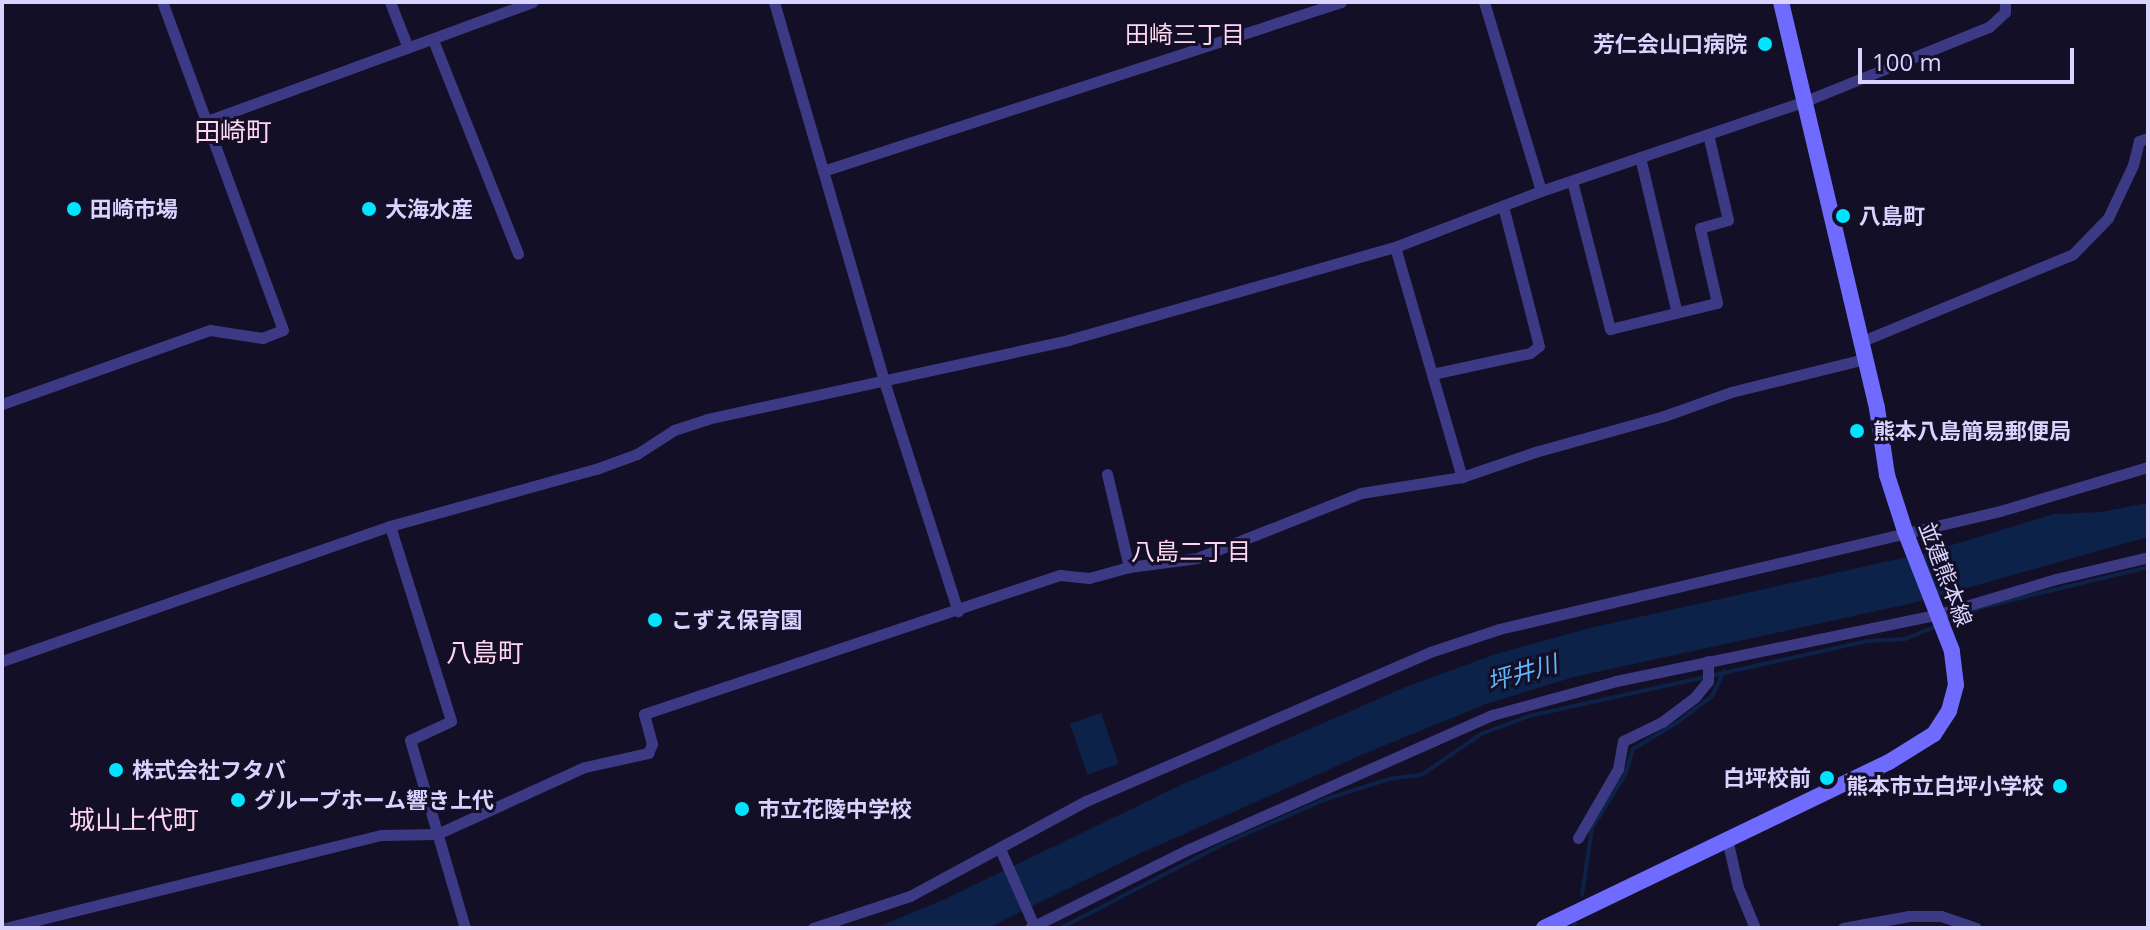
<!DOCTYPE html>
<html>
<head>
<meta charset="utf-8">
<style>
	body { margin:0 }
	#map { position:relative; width:2150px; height:930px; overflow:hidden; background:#130f26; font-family:"Open Sans","Noto Sans JP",sans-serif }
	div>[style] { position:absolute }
	.water>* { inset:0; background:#0c2248; transform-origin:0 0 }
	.stream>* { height:4px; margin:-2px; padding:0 2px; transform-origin:2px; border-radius:2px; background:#0c2248 }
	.minor>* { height:11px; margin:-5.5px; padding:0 5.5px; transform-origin:5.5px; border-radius:5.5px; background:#3d3a85 }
	.secondary>* { height:16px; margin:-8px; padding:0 8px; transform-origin:8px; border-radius:8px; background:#6f6bff }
	.dots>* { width:22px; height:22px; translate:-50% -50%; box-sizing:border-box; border:4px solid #130f26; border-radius:50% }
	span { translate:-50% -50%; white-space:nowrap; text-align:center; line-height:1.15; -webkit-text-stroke:6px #130f26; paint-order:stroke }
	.poi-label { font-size:22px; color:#d9d4ff; font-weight:700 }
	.right { translate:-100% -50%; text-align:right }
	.left { translate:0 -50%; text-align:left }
	.street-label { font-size:22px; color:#d9d4ff }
	.neighbourhood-label { font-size:24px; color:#ffd6f0 }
	.water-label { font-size:24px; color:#62b6ff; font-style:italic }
	.quarter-label { font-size:26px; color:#ffd6f0 }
	.frame { position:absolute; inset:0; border:4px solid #d9d4ff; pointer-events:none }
	.scale { position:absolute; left:1858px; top:48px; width:216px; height:36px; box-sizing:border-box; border:4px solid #d9d4ff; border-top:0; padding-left:10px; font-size:24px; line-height:28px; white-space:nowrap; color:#d9d4ff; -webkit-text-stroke:6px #130f26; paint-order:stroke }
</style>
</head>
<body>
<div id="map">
	<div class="water">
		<i style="clip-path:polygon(2148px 503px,2148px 537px,1913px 603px,1574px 677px,1486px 704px,1366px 753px,1130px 858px,988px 928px,875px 928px,945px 899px,1181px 785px,1408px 686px,1496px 654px,1590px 628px,1929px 552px,2054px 514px,2101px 512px)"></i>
		<i style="left:1101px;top:713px;width:54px;height:33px;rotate:71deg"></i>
	</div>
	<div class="stream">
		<i style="left:1947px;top:623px;width:35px;rotate:-25deg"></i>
		<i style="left:1979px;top:608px;width:174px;rotate:-13.6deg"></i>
		<i style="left:1582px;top:895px;width:68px;rotate:-81.5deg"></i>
		<i style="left:1592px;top:828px;width:62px;rotate:-58.1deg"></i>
		<i style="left:1625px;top:775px;width:27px;rotate:-73deg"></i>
		<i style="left:1633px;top:749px;width:52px;rotate:-31deg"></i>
		<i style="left:1678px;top:722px;width:43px;rotate:-37.4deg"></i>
		<i style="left:1712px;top:696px;width:28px;rotate:-64deg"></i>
		<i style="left:1061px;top:928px;width:182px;rotate:-27.4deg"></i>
		<i style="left:1223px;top:844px;width:112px;rotate:-23.6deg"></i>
		<i style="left:1326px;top:799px;width:66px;rotate:-17.6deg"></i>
		<i style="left:1389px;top:779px;width:34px;rotate:-8deg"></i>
		<i style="left:1423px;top:774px;width:70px;rotate:-34.6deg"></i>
		<i style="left:1481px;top:734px;width:51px;rotate:-20.6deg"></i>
		<i style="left:1529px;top:716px;width:345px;rotate:-12.5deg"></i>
		<i style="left:1866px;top:641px;width:39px;rotate:-3deg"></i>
		<i style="left:1905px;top:639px;width:35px;rotate:-22deg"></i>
		<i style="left:1573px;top:928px;width:5px;rotate:-68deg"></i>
	</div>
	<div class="minor">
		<i style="left:390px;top:2px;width:49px;rotate:68.6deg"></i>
		<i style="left:774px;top:2px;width:391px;rotate:73.8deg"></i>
		<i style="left:883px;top:378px;width:245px;rotate:72.2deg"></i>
		<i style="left:1484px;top:2px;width:197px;rotate:73.2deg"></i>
		<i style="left:433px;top:40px;width:230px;rotate:68.3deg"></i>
		<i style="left:207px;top:121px;width:347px;rotate:-20.1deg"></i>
		<i style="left:1640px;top:157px;width:160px;rotate:76.7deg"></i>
		<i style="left:823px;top:171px;width:545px;rotate:-18.07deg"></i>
		<i style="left:1572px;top:181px;width:153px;rotate:75.6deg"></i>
		<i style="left:1610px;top:329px;width:110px;rotate:-13.7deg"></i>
		<i style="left:1717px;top:303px;width:77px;rotate:-102.8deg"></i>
		<i style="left:1700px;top:228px;width:29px;rotate:-16deg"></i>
		<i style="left:1728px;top:220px;width:88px;rotate:-103.1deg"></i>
		<i style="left:1395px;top:247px;width:240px;rotate:73.8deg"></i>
		<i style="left:1860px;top:342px;width:230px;rotate:-22.4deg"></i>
		<i style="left:2073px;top:254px;width:50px;rotate:-45.8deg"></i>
		<i style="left:2108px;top:218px;width:59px;rotate:-64.7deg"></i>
		<i style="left:2133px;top:165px;width:25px;rotate:-76deg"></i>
		<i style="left:2139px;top:141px;width:9px;rotate:-18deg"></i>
		<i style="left:1432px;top:374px;width:100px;rotate:-12.1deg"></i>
		<i style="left:1530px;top:353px;width:11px;rotate:-38deg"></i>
		<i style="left:1539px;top:346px;width:145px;rotate:-104.4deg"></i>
		<i style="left:2px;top:404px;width:221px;rotate:-19.6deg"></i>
		<i style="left:210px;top:330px;width:53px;rotate:8.7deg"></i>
		<i style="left:262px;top:338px;width:22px;rotate:-21deg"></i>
		<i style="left:283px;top:330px;width:350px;rotate:-110.2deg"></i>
		<i style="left:1107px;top:474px;width:96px;rotate:76.7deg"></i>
		<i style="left:390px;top:526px;width:204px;rotate:72.6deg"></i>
		<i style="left:451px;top:721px;width:45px;rotate:155.1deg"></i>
		<i style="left:410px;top:740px;width:196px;rotate:73.7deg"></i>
		<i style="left:2px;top:661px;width:411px;rotate:-19.2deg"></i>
		<i style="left:390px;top:526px;width:214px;rotate:-15.5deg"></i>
		<i style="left:596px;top:469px;width:44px;rotate:-20.1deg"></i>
		<i style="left:637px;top:454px;width:44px;rotate:-33deg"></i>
		<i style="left:674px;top:430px;width:35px;rotate:-18deg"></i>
		<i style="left:707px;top:419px;width:370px;rotate:-12.3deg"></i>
		<i style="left:1068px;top:340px;width:340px;rotate:-15.9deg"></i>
		<i style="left:1395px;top:247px;width:156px;rotate:-21deg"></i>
		<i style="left:1541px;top:191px;width:277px;rotate:-18.8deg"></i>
		<i style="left:1803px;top:102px;width:201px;rotate:-22deg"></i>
		<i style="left:1989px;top:27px;width:22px;rotate:-43deg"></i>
		<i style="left:2005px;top:12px;width:10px;rotate:-90deg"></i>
		<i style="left:1578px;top:838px;width:80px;rotate:-59.9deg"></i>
		<i style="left:1618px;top:769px;width:28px;rotate:-80deg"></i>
		<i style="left:1623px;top:741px;width:43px;rotate:-26deg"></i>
		<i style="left:1662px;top:722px;width:41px;rotate:-37.1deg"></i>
		<i style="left:1695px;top:697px;width:21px;rotate:-51deg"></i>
		<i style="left:1708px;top:681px;width:20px;rotate:-90deg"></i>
		<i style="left:1727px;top:839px;width:49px;rotate:77.1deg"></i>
		<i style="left:1738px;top:887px;width:44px;rotate:67.5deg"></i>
		<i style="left:1000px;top:849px;width:86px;rotate:66.1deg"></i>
		<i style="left:5px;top:928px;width:387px;rotate:-13.9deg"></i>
		<i style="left:381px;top:835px;width:56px;rotate:-1deg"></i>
		<i style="left:437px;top:834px;width:162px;rotate:-24.4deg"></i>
		<i style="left:585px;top:767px;width:65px;rotate:-12.5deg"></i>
		<i style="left:648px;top:753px;width:10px;rotate:-66deg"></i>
		<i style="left:652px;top:744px;width:31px;rotate:-105deg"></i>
		<i style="left:644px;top:714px;width:439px;rotate:-18.5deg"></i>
		<i style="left:1060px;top:575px;width:29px;rotate:6deg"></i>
		<i style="left:1089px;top:578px;width:41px;rotate:-15.4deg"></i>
		<i style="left:1129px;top:567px;width:69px;rotate:-7.5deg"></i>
		<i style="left:1197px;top:558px;width:176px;rotate:-21.6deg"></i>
		<i style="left:1361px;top:493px;width:102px;rotate:-9deg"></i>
		<i style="left:1462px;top:477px;width:77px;rotate:-18.9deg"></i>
		<i style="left:1535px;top:452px;width:134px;rotate:-15.6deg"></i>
		<i style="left:1664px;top:416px;width:71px;rotate:-19.7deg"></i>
		<i style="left:1731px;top:392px;width:137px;rotate:-13.9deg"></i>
		<i style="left:813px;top:928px;width:102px;rotate:-18.3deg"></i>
		<i style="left:910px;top:896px;width:200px;rotate:-28.4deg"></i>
		<i style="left:1086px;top:801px;width:375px;rotate:-23.4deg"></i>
		<i style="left:1430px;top:652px;width:73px;rotate:-18.4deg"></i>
		<i style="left:1499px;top:629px;width:515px;rotate:-13.25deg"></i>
		<i style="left:2000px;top:511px;width:154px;rotate:-16.6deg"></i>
		<i style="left:1030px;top:928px;width:175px;rotate:-26.4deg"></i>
		<i style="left:1187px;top:850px;width:334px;rotate:-23.9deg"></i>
		<i style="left:1492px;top:715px;width:129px;rotate:-15.3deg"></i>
		<i style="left:1616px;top:681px;width:330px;rotate:-11.7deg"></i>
		<i style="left:1939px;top:614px;width:122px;rotate:-16.7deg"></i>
		<i style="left:2056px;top:579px;width:95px;rotate:-13.4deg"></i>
		<i style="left:1843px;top:928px;width:67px;rotate:-10.3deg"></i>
		<i style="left:1909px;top:916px;width:32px"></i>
		<i style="left:1941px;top:916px;width:37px;rotate:19deg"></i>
	</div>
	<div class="secondary">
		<i style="left:1544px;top:928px;width:383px;rotate:-25.7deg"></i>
		<i style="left:1889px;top:762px;width:53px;rotate:-31.9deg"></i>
		<i style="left:1934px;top:734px;width:27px;rotate:-57deg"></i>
		<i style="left:1949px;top:711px;width:27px;rotate:-75deg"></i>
		<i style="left:1956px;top:685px;width:34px;rotate:-97deg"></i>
		<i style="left:1952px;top:651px;width:129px;rotate:-111.4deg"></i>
		<i style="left:1905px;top:531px;width:59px;rotate:-107.8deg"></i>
		<i style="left:1887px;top:475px;width:68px;rotate:-98.5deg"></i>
		<i style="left:1877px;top:408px;width:417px;rotate:-103.3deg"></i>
	</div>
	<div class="dots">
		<i style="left:1765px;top:44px;background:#00e5ff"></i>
		<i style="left:74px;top:209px;background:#00e5ff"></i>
		<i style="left:369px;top:209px;background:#00e5ff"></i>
		<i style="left:1843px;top:216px;background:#00e5ff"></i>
		<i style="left:1857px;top:431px;background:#00e5ff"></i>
		<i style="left:655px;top:620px;background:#00e5ff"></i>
		<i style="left:116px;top:770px;background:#00e5ff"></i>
		<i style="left:1827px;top:778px;background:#00e5ff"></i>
		<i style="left:2060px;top:786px;background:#00e5ff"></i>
		<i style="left:238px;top:800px;background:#00e5ff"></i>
		<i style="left:742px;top:809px;background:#00e5ff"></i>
	</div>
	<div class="poi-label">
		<span class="right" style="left:1747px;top:44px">芳仁会山口病院</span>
		<span class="left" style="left:90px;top:209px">田崎市場</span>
		<span class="left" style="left:385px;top:209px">大海水産</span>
		<span class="left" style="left:1859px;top:216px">八島町</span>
		<span class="left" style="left:1873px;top:431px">熊本八島簡易郵便局</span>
		<span class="left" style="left:671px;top:620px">こずえ保育園</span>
		<span class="left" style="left:132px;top:770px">株式会社フタバ</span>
		<span class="right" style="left:1811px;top:778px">白坪校前</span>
		<span class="right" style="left:2044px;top:786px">熊本市立白坪小学校</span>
		<span class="left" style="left:254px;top:800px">グループホーム響き上代</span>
		<span class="left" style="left:758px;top:809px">市立花陵中学校</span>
	</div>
	<div class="street-label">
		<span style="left:1946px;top:574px;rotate:69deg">並建熊本線</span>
	</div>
	<div class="neighbourhood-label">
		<span style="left:1185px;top:34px">田崎三丁目</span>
		<span style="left:1191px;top:551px">八島二丁目</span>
	</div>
	<div class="water-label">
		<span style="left:1522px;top:672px;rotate:-16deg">坪井川</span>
	</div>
	<div class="quarter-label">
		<span style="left:233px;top:132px">田崎町</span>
		<span style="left:485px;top:653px">八島町</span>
		<span style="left:134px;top:820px">城山上代町</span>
	</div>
	<div class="frame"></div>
	<div class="scale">100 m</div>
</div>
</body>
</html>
